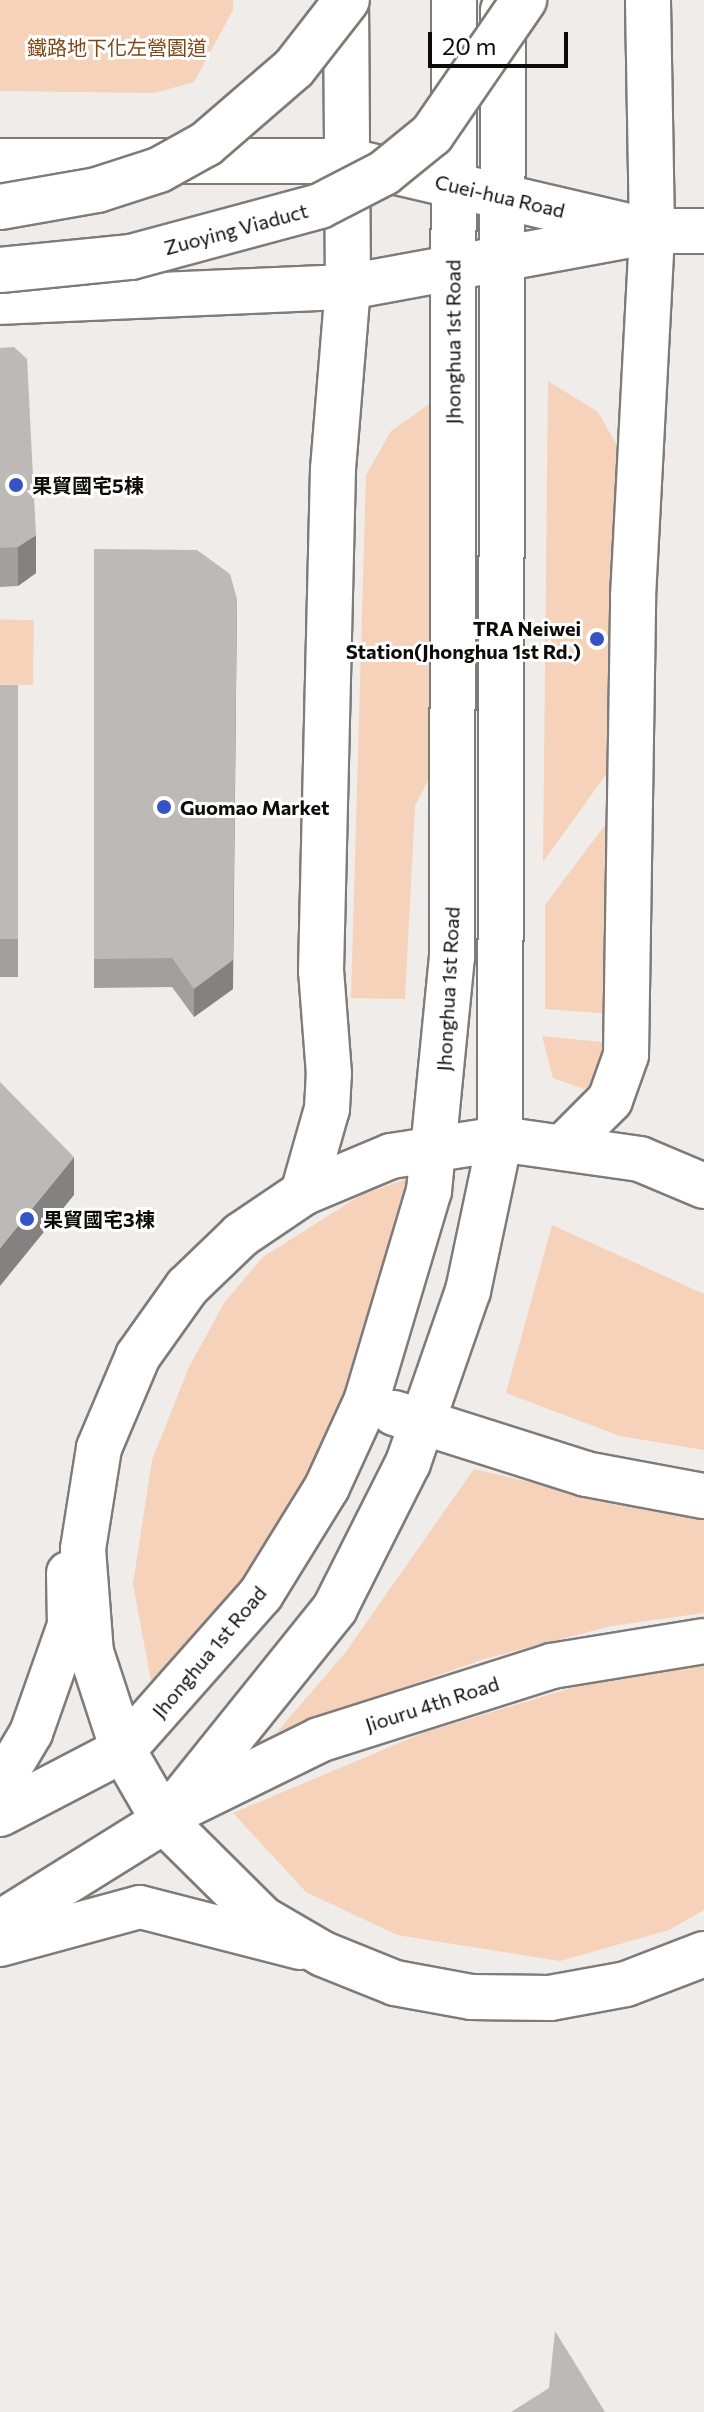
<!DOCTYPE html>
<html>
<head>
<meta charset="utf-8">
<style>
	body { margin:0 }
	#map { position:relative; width:704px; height:2412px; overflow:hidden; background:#f0ece9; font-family:Commissioner,"Noto Sans TC",sans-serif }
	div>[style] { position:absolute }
	.green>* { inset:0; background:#f5d2b9; transform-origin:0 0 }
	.roads { filter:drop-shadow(2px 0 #7e7b79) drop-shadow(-2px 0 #7e7b79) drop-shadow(0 2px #7e7b79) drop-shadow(0 -2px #7e7b79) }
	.minor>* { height:42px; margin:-21px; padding:0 21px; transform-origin:21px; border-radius:21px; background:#fff }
	.tertiary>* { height:44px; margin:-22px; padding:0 22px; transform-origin:22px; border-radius:22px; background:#fff }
	.primary>* { height:44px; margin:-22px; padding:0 22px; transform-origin:22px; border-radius:22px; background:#fff }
	.bridges { filter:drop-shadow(2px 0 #7e7b79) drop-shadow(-2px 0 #7e7b79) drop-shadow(0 2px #7e7b79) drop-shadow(0 -2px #7e7b79) }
	.primary-bridge>* { height:44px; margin:-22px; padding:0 22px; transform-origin:22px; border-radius:22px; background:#fff }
	.wall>* { inset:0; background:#a39f9d; transform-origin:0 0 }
	.shaded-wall>* { inset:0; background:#848280 }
	.building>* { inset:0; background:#bdb9b7; transform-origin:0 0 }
	.dots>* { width:22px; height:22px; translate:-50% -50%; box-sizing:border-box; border:4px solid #fff; border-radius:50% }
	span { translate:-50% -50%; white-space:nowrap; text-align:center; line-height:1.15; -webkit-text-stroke:6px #fff; paint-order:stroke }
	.park-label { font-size:20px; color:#7e4818 }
	.street-label { font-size:20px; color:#0d0c0b }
	.poi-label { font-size:20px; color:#0d0c0b; font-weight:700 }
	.left { translate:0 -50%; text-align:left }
	.right { translate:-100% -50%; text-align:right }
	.scale { position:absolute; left:428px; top:32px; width:140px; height:36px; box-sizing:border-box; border:4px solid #0d0c0b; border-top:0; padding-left:10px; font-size:24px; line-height:28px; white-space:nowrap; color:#0d0c0b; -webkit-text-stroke:6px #fff; paint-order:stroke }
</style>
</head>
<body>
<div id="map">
	<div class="green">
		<i style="clip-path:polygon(0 0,233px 0,233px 10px,194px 82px,154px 93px,0 91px)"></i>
		<i style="clip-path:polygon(548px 381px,598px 412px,619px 449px,615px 762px,543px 862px)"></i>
		<i style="clip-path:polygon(435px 400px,439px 759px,415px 806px,405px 999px,351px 998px,366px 475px,391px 431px)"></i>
		<i style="left:34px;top:620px;width:65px;height:34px;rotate:91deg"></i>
		<i style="clip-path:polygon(614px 813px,612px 1014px,545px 1009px,545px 905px)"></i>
		<i style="clip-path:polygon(542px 1036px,611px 1043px,603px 1078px,584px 1089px,553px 1078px)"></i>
		<i style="clip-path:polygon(412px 1177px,354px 1371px,304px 1489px,220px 1612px,153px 1692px,133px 1584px,152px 1460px,189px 1367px,224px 1303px,263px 1257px,361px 1195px)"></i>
		<i style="clip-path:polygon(552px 1225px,704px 1294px,704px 1450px,620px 1436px,506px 1393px)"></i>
		<i style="clip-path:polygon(474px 1469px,642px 1508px,704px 1511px,704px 1613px,611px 1626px,484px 1659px,277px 1732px,345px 1653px)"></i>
		<i style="clip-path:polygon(704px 1663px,704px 1910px,669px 1930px,560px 1961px,397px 1935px,306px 1892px,233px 1813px,423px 1733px,604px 1678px)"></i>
	</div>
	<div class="roads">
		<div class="minor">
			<i style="left:0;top:1785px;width:61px;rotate:-59.2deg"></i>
			<i style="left:31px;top:1733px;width:114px;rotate:-70.6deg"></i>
			<i style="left:69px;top:1625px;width:52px;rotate:-91.1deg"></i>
			<i style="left:0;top:1945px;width:145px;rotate:-15.2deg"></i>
			<i style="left:140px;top:1907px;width:165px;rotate:14.4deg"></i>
		</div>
		<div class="tertiary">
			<i style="left:358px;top:163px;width:286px;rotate:13.1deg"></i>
			<i style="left:348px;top:287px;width:309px;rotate:-10.4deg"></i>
			<i style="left:652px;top:231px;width:52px"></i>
			<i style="left:567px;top:1143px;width:61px;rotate:-45deg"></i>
			<i style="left:610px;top:1100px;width:48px;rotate:-70.4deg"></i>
			<i style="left:626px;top:1055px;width:458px;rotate:-89.1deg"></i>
			<i style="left:633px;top:597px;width:366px;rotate:-87deg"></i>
			<i style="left:652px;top:231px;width:231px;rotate:-91deg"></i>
			<i style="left:704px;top:1186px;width:69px;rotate:-157.1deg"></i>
			<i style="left:640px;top:1159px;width:141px;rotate:-171.9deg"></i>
			<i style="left:500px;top:1139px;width:110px;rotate:171.1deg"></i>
			<i style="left:391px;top:1156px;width:95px;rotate:157.2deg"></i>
			<i style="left:303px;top:1193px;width:75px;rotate:145.9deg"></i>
			<i style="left:241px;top:1235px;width:75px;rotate:136.1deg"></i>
			<i style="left:187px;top:1287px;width:85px;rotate:125.4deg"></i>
			<i style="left:138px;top:1356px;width:100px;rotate:113deg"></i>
			<i style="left:99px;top:1448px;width:102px;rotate:99deg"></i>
			<i style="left:83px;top:1549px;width:103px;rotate:85.6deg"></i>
			<i style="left:91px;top:1652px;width:103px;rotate:71.9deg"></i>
			<i style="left:123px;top:1750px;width:82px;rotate:60deg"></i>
			<i style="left:164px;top:1821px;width:139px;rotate:44.7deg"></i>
			<i style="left:263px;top:1919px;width:69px;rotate:30.3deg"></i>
			<i style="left:323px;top:1954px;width:78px;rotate:21.9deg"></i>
			<i style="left:395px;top:1983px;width:77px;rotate:10.4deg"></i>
			<i style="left:471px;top:1997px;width:79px;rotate:0.7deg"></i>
			<i style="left:550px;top:1998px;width:77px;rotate:-10.4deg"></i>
			<i style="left:626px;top:1984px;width:84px;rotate:-21deg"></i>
			<i style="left:303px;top:1193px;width:87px;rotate:-74.1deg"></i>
			<i style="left:327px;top:1109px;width:35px;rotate:-87deg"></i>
			<i style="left:329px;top:1074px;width:103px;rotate:-94.4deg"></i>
			<i style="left:321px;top:971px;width:502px;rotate:-88.63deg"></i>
			<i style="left:333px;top:469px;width:183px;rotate:-85.3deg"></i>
			<i style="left:348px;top:287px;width:287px;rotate:-90.4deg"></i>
			<i style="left:394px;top:1413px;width:201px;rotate:17.6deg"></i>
			<i style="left:586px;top:1474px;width:120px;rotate:10.6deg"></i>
			<i style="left:183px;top:1807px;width:152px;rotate:-26.2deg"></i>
			<i style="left:319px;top:1740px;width:244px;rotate:-17.6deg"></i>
			<i style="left:552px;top:1666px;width:154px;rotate:-9.3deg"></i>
			<i style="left:0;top:1814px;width:139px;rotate:-27.5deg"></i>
			<i style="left:123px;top:1750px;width:208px;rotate:-48.5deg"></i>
			<i style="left:261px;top:1594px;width:126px;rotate:-58.3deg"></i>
			<i style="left:327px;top:1487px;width:94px;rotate:-65.4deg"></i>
			<i style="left:366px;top:1402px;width:220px;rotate:-73.4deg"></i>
			<i style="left:429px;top:1191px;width:235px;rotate:-84.4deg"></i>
			<i style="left:452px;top:957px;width:957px;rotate:-89.88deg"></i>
			<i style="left:0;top:1923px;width:193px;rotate:-31.9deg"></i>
			<i style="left:164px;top:1821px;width:273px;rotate:-51.2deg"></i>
			<i style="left:335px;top:1608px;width:162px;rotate:-63.3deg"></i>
			<i style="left:408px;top:1463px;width:182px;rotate:-70.8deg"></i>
			<i style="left:468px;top:1291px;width:155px;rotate:-78.1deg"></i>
			<i style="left:500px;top:1139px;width:1129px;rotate:-89.85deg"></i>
		</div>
		<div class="primary">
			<i style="left:0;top:161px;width:349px"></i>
			<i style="left:0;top:302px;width:348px;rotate:-2.5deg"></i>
		</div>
	</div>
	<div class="bridges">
		<div class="primary-bridge">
			<i style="left:0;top:207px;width:98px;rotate:-9.9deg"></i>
			<i style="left:97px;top:190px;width:65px;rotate:-17.9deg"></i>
			<i style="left:159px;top:170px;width:54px;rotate:-29deg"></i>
			<i style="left:206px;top:144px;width:116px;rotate:-40.8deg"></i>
			<i style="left:294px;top:68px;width:86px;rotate:-52.1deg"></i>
			<i style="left:0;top:270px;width:132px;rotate:-5.7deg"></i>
			<i style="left:131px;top:257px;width:196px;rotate:-15.1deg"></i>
			<i style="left:320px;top:206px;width:72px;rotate:-27.3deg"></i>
			<i style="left:384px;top:173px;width:62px;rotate:-39.1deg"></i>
			<i style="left:432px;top:134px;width:163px;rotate:-55.5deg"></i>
		</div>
	</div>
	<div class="wall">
		<i style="clip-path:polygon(0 348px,36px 573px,18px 586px,0 587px)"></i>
		<i style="clip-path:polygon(94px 549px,233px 989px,194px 1017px,172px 987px,94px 988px)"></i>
		<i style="left:0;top:685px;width:18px;height:292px"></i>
	</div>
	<div class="shaded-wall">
		<i style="clip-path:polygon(36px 535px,36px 573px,18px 586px,18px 547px)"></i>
		<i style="clip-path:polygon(237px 599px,233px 989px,194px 1017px,194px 989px)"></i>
		<i style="clip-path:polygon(74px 1157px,74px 1195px,0 1286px,0 1248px)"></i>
	</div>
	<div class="building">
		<i style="clip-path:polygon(14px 347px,27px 359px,36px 535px,18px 547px,0 548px,0 348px)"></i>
		<i style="clip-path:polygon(94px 549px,197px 550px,230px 574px,237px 599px,233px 960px,194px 989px,172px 958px,94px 959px)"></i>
		<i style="left:0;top:685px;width:18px;height:254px"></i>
		<i style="clip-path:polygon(0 1082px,74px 1157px,0 1248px)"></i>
		<i style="clip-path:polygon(555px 2331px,605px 2412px,511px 2412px,549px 2388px)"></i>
	</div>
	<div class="dots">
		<i style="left:16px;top:485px;background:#3553c4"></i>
		<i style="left:597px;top:639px;background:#3553c4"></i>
		<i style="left:164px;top:807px;background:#3553c4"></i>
		<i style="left:27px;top:1219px;background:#3553c4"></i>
	</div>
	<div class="park-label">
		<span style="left:117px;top:47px">鐵路地下化左營園道</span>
	</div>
	<div class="street-label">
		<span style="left:500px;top:196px;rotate:13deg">Cuei-hua Road</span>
		<span style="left:236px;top:229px;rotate:-15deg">Zuoying Viaduct</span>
		<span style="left:453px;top:342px;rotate:-90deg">Jhonghua 1st Road</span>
		<span style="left:448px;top:989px;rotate:-87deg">Jhonghua 1st Road</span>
		<span style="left:209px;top:1652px;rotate:-50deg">Jhonghua 1st Road</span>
		<span style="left:432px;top:1704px;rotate:-18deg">Jiouru 4th Road</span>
	</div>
	<div class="poi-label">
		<span class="left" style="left:32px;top:485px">果貿國宅5棟</span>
		<span class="right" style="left:581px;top:640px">TRA Neiwei<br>Station(Jhonghua 1st Rd.)</span>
		<span class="left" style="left:180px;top:807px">Guomao Market</span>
		<span class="left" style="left:43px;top:1219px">果貿國宅3棟</span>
	</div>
	<div class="scale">20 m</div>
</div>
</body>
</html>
